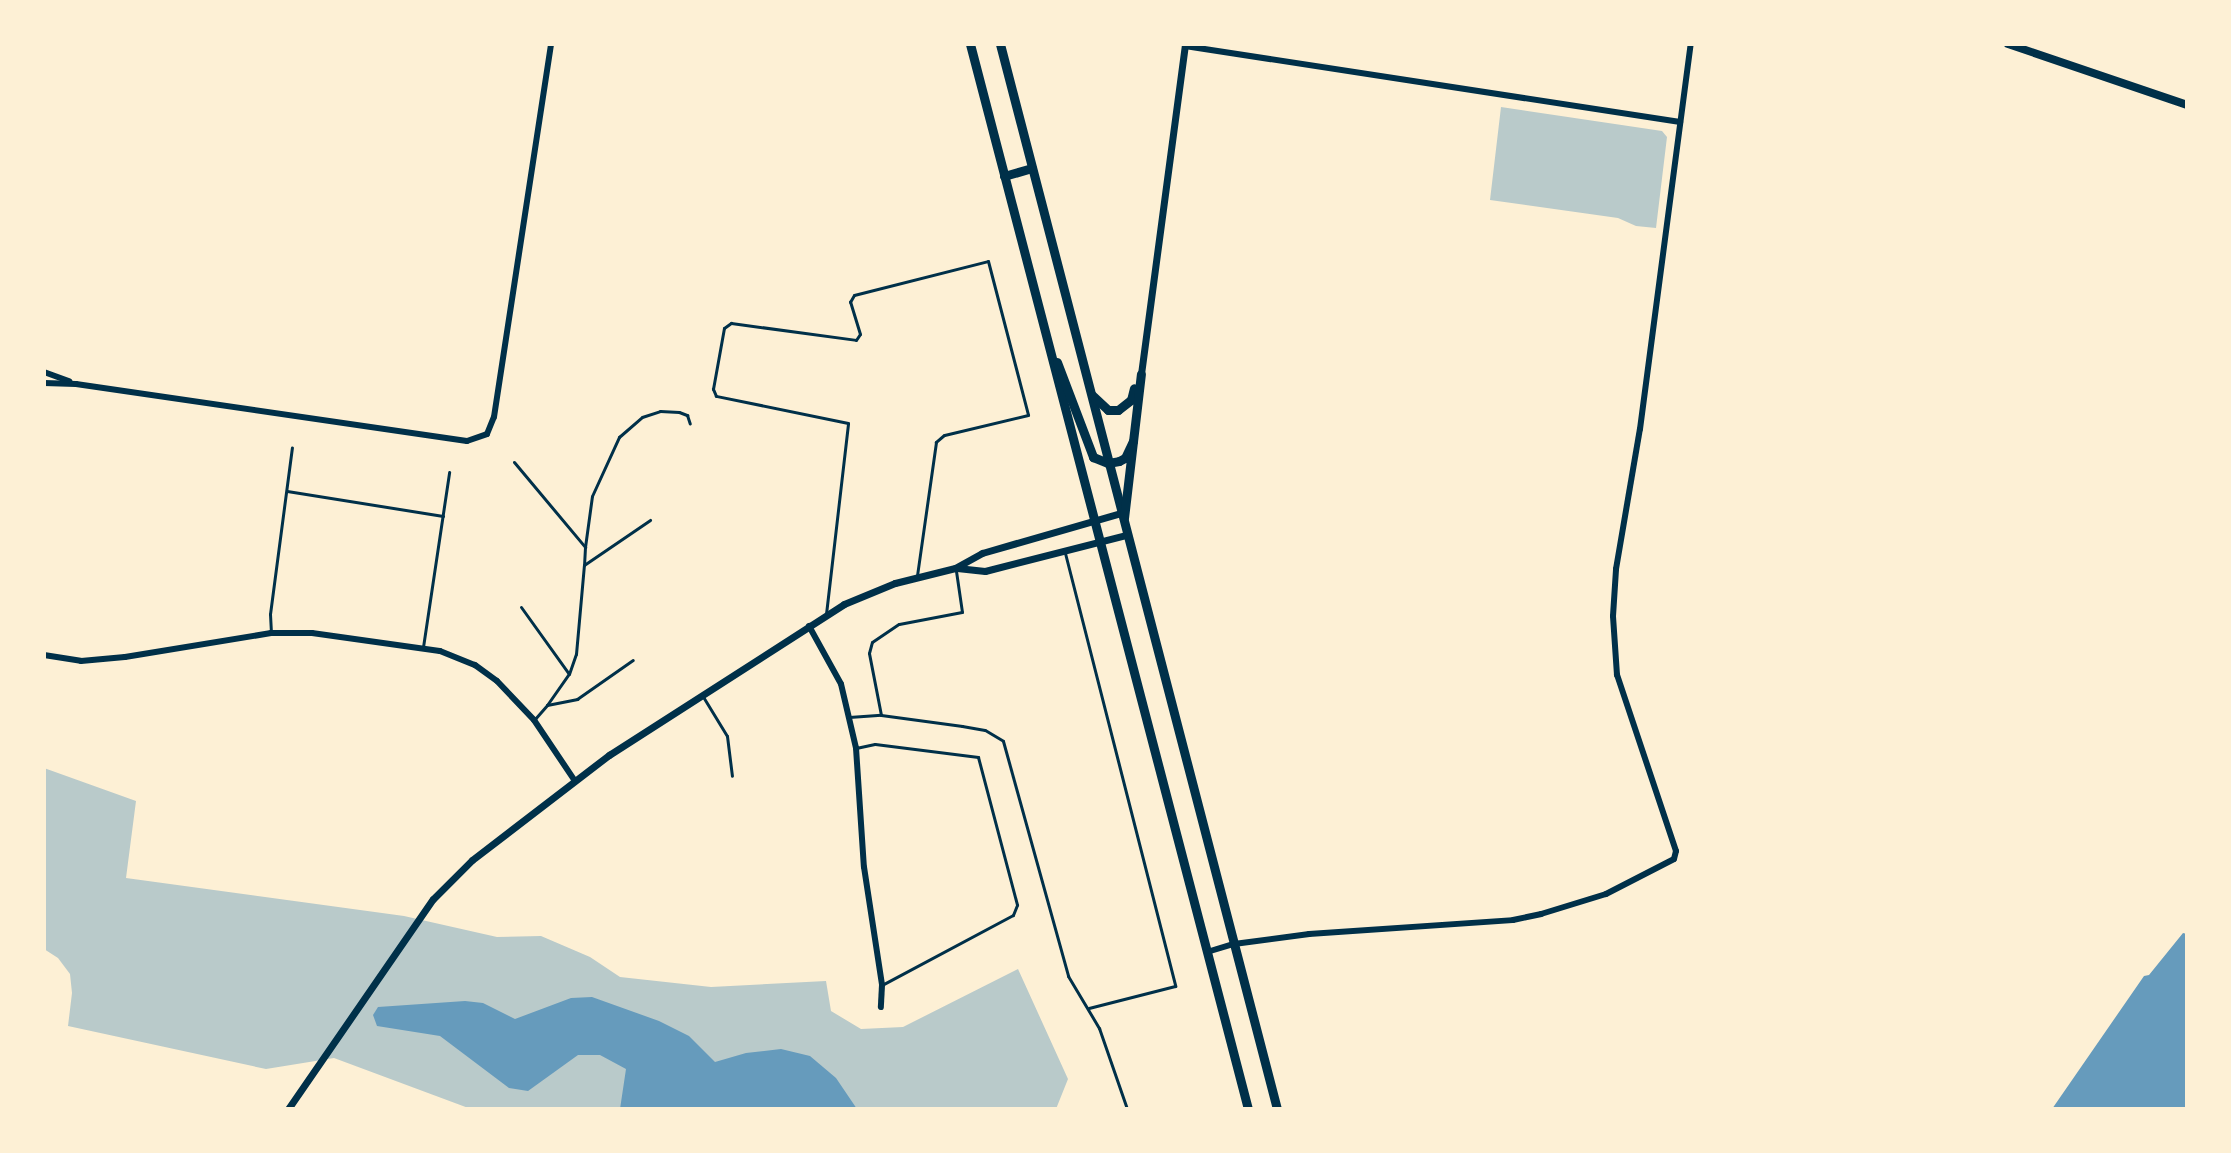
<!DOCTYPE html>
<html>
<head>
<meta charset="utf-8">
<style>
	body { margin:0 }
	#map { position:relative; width:2231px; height:1153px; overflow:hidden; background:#fdf0d5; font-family:"Alegreya Sans",sans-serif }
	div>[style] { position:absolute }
	.green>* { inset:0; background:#b9caca }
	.water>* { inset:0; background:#669bbc }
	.service>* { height:3px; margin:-1.5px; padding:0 1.5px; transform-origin:1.5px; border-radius:1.5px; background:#003049 }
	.minor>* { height:6px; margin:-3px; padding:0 3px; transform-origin:3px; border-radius:3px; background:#003049 }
	.tertiary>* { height:7px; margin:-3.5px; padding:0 3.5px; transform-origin:3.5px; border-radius:3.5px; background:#003049 }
	.secondary>* { height:8px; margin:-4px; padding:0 4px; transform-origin:4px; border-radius:4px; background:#003049 }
	.primary>* { height:9px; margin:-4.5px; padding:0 4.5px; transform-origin:4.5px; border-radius:4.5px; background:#003049 }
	span { translate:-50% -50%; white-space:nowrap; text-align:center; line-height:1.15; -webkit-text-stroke:8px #fdf0d5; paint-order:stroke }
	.frame { position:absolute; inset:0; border:46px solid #fdf0d5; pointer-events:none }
</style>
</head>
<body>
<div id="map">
	<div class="green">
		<i style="clip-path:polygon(1501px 107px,1662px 131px,1667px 137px,1656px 228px,1636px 226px,1618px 218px,1490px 200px)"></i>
		<i style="clip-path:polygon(44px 768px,136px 801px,126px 878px,404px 916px,497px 937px,541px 936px,590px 957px,620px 977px,711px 987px,826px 981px,831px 1011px,861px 1029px,903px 1027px,1018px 969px,1068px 1079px,1056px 1109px,471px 1109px,334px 1058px,266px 1069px,68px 1026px,72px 993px,70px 974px,58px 958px,44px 949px)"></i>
	</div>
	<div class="water">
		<i style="clip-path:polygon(2183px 933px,2187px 934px,2187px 1109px,2052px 1109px,2144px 976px,2149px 975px)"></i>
		<i style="clip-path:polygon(592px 997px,659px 1021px,689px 1036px,715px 1062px,746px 1053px,781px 1049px,810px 1056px,836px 1078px,857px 1109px,620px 1109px,626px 1069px,600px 1055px,578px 1055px,528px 1091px,509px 1088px,440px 1036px,377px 1026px,373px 1015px,378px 1007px,465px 1001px,483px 1003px,515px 1019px,571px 998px)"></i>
	</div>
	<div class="service">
		<i style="left:514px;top:462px;width:111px;rotate:50.1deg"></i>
		<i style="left:585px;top:547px;width:18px;rotate:93deg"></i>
		<i style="left:287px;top:491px;width:158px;rotate:9.1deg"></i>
		<i style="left:585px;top:547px;width:51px;rotate:-82.2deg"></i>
		<i style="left:592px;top:496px;width:65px;rotate:-65.4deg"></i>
		<i style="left:619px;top:437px;width:30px;rotate:-41deg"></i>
		<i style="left:642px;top:417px;width:19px;rotate:-18deg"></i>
		<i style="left:660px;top:411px;width:19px;rotate:3deg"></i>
		<i style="left:679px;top:412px;width:9px;rotate:21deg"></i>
		<i style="left:687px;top:415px;width:9px;rotate:72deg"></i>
		<i style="left:1065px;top:553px;width:447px;rotate:75.7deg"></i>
		<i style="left:1175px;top:986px;width:89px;rotate:165.7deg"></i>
		<i style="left:521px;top:607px;width:82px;rotate:54.4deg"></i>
		<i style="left:826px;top:614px;width:192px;rotate:-83.4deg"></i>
		<i style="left:848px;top:423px;width:135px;rotate:-168.4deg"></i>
		<i style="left:716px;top:396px;width:8px;rotate:-113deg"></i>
		<i style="left:713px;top:389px;width:62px;rotate:-79.8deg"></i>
		<i style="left:724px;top:328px;width:9px;rotate:-36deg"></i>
		<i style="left:731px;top:323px;width:126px;rotate:7.7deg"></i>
		<i style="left:856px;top:340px;width:7px;rotate:-56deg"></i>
		<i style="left:860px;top:334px;width:34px;rotate:-107deg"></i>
		<i style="left:850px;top:302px;width:8px;rotate:-60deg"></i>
		<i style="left:854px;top:295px;width:138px;rotate:-14.2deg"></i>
		<i style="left:988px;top:261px;width:159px;rotate:75.4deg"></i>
		<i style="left:1028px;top:415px;width:86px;rotate:166.6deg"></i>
		<i style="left:944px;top:435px;width:11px;rotate:139deg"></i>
		<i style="left:936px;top:442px;width:135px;rotate:98.1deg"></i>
		<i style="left:271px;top:633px;width:19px;rotate:-93deg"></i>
		<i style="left:270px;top:614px;width:168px;rotate:-82.5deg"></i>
		<i style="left:423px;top:647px;width:177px;rotate:-81.5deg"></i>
		<i style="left:702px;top:695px;width:48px;rotate:58.6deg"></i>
		<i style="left:727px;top:736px;width:40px;rotate:82.9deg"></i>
		<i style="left:547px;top:705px;width:38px;rotate:-55deg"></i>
		<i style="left:569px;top:674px;width:21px;rotate:-71deg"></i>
		<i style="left:576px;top:654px;width:89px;rotate:-84.9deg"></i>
		<i style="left:584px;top:565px;width:80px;rotate:-34.3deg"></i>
		<i style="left:881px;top:715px;width:63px;rotate:-101deg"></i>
		<i style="left:869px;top:653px;width:11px;rotate:-75deg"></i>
		<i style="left:872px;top:642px;width:32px;rotate:-34deg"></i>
		<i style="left:899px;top:624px;width:64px;rotate:-10.8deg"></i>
		<i style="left:962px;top:612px;width:41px;rotate:-98.3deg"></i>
		<i style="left:849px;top:717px;width:32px;rotate:-4deg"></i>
		<i style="left:881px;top:715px;width:82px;rotate:7.7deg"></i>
		<i style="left:962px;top:726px;width:23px;rotate:10deg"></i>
		<i style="left:985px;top:730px;width:21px;rotate:31deg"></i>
		<i style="left:1003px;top:741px;width:244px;rotate:74.5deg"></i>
		<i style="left:1068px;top:976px;width:61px;rotate:59.2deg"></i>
		<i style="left:1099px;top:1028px;width:86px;rotate:70.9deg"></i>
		<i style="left:534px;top:720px;width:20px;rotate:-49deg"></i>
		<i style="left:547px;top:705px;width:31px;rotate:-11deg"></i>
		<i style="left:577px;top:699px;width:68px;rotate:-34.9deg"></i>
		<i style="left:856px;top:748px;width:19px;rotate:-12deg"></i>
		<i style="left:875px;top:744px;width:104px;rotate:7.2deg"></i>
		<i style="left:978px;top:757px;width:153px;rotate:75.2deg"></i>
		<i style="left:1017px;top:905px;width:11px;rotate:112deg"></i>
		<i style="left:1013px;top:915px;width:149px;rotate:151.9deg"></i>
	</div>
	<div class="minor">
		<i style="left:1185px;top:46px;width:501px;rotate:8.73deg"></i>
		<i style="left:44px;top:372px;width:27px;rotate:20deg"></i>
		<i style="left:44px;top:383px;width:32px;rotate:2deg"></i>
		<i style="left:76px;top:384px;width:395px;rotate:8.3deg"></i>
		<i style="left:467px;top:441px;width:21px;rotate:-19deg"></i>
		<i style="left:487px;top:434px;width:18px;rotate:-68deg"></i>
		<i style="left:494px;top:417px;width:377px;rotate:-81.3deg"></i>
		<i style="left:809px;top:626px;width:66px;rotate:61.1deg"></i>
		<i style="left:841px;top:684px;width:66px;rotate:76.8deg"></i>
		<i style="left:856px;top:748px;width:119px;rotate:86.2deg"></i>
		<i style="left:864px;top:867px;width:119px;rotate:81.3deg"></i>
		<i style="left:882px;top:985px;width:22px;rotate:93deg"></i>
		<i style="left:44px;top:655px;width:37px;rotate:9deg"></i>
		<i style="left:81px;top:661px;width:44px;rotate:-5.2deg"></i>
		<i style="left:125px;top:657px;width:148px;rotate:-9.3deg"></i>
		<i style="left:271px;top:633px;width:41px"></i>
		<i style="left:312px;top:633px;width:129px;rotate:8deg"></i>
		<i style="left:440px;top:651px;width:38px;rotate:22deg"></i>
		<i style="left:475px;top:665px;width:27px;rotate:36deg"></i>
		<i style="left:497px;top:681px;width:54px;rotate:46.5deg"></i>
		<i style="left:534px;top:720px;width:73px;rotate:56.1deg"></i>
		<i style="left:1207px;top:952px;width:28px;rotate:-17deg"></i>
		<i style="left:1234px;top:944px;width:76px;rotate:-7.6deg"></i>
		<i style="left:1309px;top:934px;width:204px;rotate:-3.9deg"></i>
		<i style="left:1513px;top:920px;width:29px;rotate:-12deg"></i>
		<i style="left:1541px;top:914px;width:68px;rotate:-17.1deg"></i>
		<i style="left:1606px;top:894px;width:76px;rotate:-27.2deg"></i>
		<i style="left:1674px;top:859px;width:8px;rotate:-76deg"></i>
		<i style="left:1676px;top:851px;width:186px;rotate:-108.5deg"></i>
		<i style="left:1617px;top:675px;width:59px;rotate:-93.9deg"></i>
		<i style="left:1613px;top:616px;width:47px;rotate:-86.3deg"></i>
		<i style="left:1616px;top:569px;width:142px;rotate:-80.3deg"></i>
		<i style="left:1640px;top:429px;width:388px;rotate:-82.5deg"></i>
	</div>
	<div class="tertiary">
		<i style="left:1141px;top:374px;width:333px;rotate:-82.4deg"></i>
		<i style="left:957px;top:568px;width:28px;rotate:6deg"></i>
		<i style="left:985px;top:571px;width:146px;rotate:-14.3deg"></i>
		<i style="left:288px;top:1109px;width:255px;rotate:-55.4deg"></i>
		<i style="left:433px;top:899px;width:55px;rotate:-45deg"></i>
		<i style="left:472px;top:860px;width:173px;rotate:-37.5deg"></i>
		<i style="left:609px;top:755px;width:279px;rotate:-32.7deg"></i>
		<i style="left:844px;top:604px;width:55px;rotate:-22.4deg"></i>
		<i style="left:895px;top:583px;width:62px;rotate:-14deg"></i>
		<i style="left:955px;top:568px;width:31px;rotate:-29deg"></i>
		<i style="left:982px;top:553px;width:145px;rotate:-16.1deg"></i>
	</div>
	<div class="secondary">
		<i style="left:2008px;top:44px;width:189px;rotate:18.8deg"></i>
	</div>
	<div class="primary">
		<i style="left:970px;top:44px;width:1101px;rotate:75.37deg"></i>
		<i style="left:1000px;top:44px;width:1100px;rotate:75.42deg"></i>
		<i style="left:1004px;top:176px;width:29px;rotate:-16deg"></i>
		<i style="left:1057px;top:362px;width:102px;rotate:69.2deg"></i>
		<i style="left:1093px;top:457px;width:16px;rotate:22deg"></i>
		<i style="left:1108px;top:463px;width:11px;rotate:-10deg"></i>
		<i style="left:1119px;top:461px;width:7px;rotate:-27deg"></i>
		<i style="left:1125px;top:458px;width:19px;rotate:-65deg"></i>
		<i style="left:1092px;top:395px;width:22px;rotate:43deg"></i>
		<i style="left:1108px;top:410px;width:10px"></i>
		<i style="left:1118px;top:410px;width:16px;rotate:-38deg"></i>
		<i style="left:1131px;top:400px;width:12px;rotate:-76deg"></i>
		<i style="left:1124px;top:518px;width:145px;rotate:-83.3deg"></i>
	</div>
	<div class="frame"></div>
</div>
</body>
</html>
